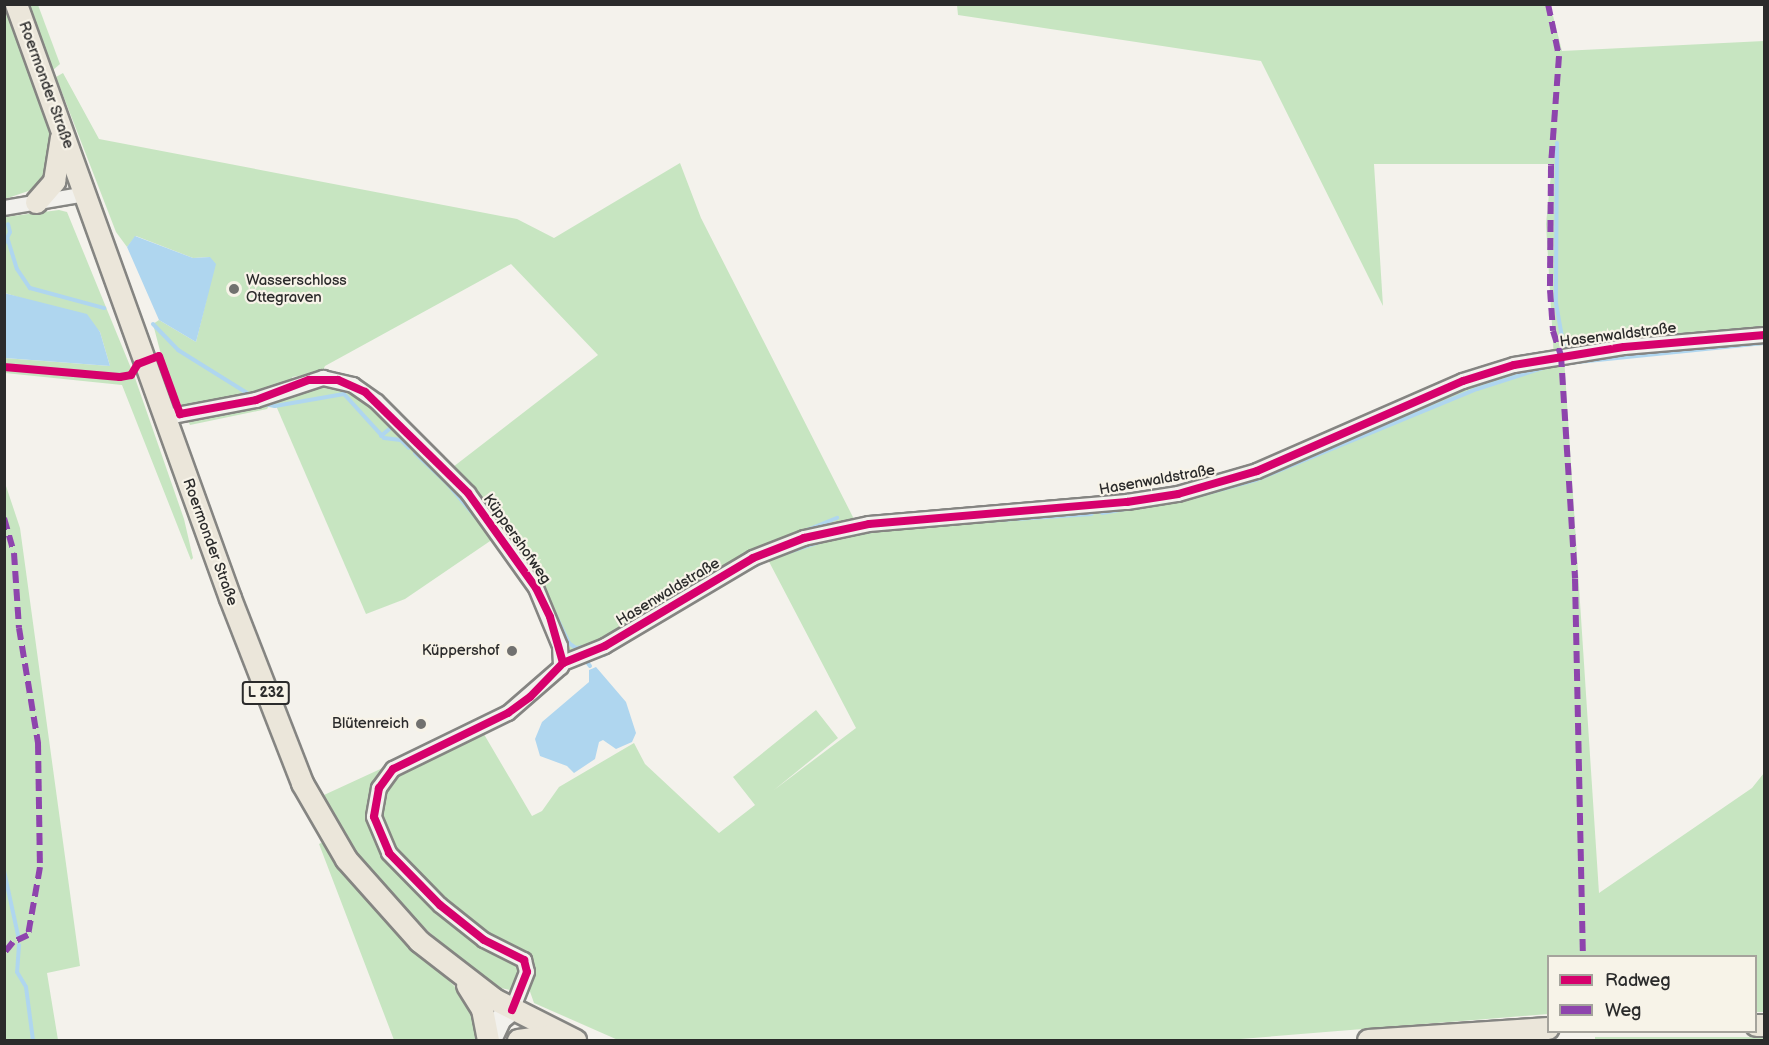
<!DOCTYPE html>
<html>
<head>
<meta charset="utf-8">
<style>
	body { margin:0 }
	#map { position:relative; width:1769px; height:1045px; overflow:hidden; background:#f4f2ec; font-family:"Balsamiq Sans",sans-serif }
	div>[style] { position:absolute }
	.green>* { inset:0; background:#c7e5c1; transform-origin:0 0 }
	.water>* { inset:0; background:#afd6ef }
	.stream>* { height:4px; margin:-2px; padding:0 2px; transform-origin:2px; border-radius:2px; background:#afd6ef }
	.roads { filter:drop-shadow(2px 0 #858582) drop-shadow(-2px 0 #858582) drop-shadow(0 2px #858582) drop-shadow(0 -2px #858582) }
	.street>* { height:14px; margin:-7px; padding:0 7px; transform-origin:7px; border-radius:7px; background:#f2f1ed }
	.secondary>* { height:20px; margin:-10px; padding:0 10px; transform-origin:10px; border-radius:10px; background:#f2f1ed }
	.primary>* { height:21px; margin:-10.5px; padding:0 10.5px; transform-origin:10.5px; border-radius:10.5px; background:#ebe6da }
	.quiet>* { height:6px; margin-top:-3px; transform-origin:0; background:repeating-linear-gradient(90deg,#8e44ad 0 12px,transparent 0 18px) }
	.cycleway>* { height:8px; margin:-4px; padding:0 4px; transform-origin:4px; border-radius:4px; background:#d6006c }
	.dots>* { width:16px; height:16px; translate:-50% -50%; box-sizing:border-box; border:3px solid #f7f3e8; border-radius:50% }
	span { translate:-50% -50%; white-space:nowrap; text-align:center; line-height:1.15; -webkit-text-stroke:4.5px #f7f3e8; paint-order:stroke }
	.shield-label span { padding:2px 4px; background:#f7f3e8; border:2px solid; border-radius:4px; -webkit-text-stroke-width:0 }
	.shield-label { font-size:14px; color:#2b2b2b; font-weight:700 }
	.street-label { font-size:15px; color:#2b2b2b }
	.poi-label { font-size:15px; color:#2b2b2b }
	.left { translate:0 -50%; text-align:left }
	.right { translate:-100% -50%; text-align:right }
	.frame { position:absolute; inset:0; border:6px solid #2b2b2b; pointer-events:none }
	.legend { position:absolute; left:1547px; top:955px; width:210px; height:78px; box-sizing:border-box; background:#f7f3e8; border:2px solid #a5a39c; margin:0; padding:8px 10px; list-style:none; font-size:18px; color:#2b2b2b }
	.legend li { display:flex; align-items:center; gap:12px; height:30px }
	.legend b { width:30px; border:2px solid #a5a39c }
</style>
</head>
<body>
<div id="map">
	<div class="green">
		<i style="clip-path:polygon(1550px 4px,1562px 51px,1764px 41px,1764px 345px,1564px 357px,1599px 893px,1752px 788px,1764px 773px,1764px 1012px,1756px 1012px,1756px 956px,1548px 956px,1548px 1014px,1228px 1040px,618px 1040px,534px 1003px,521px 966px,522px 977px,516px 985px,510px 990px,501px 988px,451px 953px,388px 892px,358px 854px,324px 795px,478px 724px,532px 816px,542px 811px,559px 787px,634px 743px,645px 764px,719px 833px,755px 805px,733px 777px,816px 710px,838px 738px,774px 790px,856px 728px,765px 554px,574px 661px,542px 587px,453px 467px,598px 355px,511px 264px,325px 366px,322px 372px,292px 377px,297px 389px,273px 400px,267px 409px,190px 425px,164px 366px,153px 324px,159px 320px,196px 342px,207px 297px,210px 257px,193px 258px,136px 236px,127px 247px,116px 232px,56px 77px,63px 73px,99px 139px,517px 219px,554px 238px,680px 163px,701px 218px,857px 525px,1126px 502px,1214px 483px,1427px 396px,1554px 359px,1546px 224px,1552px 164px,1374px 164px,1383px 306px,1261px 61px,958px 15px,957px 5px)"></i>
		<i style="clip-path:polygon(4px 5px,49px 132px,53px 163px,40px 187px,5px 199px)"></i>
		<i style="clip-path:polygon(26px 5px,38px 5px,60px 64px,53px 70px)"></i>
		<i style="clip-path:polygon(59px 210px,67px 212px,135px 378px,184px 519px,193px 558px,191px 560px,122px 385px,5px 373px,4px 358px,110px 366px,100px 332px,88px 319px,5px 293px,5px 217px)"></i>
		<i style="clip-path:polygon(321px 384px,344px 389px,374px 405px,424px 454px,496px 537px,405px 599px,366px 614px,274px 401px)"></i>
		<i style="clip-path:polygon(5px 483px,20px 528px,80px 966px,47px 973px,58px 1040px,5px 1040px)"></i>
		<i style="clip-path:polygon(323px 842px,342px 872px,467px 999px,479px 1040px,394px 1040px,319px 844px)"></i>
		<i style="left:1595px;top:1037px;width:169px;height:27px"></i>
	</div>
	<div class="water">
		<i style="clip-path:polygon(135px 236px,193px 258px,210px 257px,216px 264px,196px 342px,159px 320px,127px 247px)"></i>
		<i style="clip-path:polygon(4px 293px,87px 314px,100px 332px,110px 366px,5px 358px)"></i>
		<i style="clip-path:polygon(596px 667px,626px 702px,636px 733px,632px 742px,616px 749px,603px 740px,599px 742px,595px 759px,574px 773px,567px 766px,540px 756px,535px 739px,542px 722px,589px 682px,589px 670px)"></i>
	</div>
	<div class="stream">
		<i style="left:1557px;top:143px;width:160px;rotate:90.4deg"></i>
		<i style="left:1556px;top:303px;width:40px;rotate:80deg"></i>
		<i style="left:1563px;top:342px;width:9px;rotate:32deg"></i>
		<i style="left:1571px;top:347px;width:46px;rotate:-7.4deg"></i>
		<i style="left:8px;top:240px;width:30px;rotate:73deg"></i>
		<i style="left:17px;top:269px;width:23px;rotate:56deg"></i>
		<i style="left:30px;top:288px;width:77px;rotate:15.1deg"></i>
		<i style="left:4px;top:244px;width:13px;rotate:-63deg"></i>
		<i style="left:10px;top:232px;width:8px;rotate:-104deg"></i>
		<i style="left:153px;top:324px;width:36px;rotate:46deg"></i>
		<i style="left:178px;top:350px;width:87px;rotate:31.9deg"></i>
		<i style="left:1625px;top:340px;width:140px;rotate:-4.9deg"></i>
		<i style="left:1568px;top:363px;width:197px;rotate:-5.8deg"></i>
		<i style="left:259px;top:403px;width:16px;rotate:11deg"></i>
		<i style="left:275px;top:406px;width:70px;rotate:-9.9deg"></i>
		<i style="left:344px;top:394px;width:59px;rotate:47.7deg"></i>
		<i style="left:384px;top:438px;width:17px;rotate:7deg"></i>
		<i style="left:401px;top:440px;width:11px;rotate:45deg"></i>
		<i style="left:381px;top:436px;width:16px;rotate:-40deg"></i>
		<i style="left:427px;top:443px;width:68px;rotate:45deg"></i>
		<i style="left:415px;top:453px;width:42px;rotate:43.1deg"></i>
		<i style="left:446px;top:482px;width:62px;rotate:49.6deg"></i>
		<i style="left:479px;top:497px;width:97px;rotate:53.8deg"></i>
		<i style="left:536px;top:575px;width:76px;rotate:64.1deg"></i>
		<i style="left:569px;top:643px;width:9px;rotate:36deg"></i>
		<i style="left:1102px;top:513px;width:88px;rotate:-9.8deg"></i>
		<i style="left:1189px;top:498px;width:69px;rotate:-15deg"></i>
		<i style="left:1256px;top:480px;width:239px;rotate:-22.4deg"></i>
		<i style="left:1477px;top:389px;width:79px;rotate:-17.7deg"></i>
		<i style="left:955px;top:523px;width:137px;rotate:-3.8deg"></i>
		<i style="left:802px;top:532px;width:38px;rotate:-22deg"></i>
		<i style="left:845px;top:536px;width:38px;rotate:-11deg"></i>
		<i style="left:779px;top:555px;width:52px;rotate:-17.7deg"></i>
		<i style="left:739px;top:574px;width:37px;rotate:-27deg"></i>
		<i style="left:648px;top:613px;width:122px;rotate:-30.6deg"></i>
		<i style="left:596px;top:643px;width:53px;rotate:-30.4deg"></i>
		<i style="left:576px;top:648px;width:14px;rotate:-8deg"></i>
		<i style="left:604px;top:655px;width:81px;rotate:-31.3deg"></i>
		<i style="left:587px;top:662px;width:5px;rotate:53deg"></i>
		<i style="left:4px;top:871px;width:66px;rotate:77.7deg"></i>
		<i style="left:19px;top:945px;width:27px;rotate:94deg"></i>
		<i style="left:17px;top:972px;width:17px;rotate:59deg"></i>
		<i style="left:26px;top:987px;width:53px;rotate:82.5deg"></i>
	</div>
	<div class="roads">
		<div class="street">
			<i style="left:4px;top:208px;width:83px;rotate:-9.7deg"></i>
			<i style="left:167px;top:417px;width:91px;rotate:-10.8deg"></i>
			<i style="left:256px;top:400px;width:71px;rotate:-18.2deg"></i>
			<i style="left:323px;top:378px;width:31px;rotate:13deg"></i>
			<i style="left:353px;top:385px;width:29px;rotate:35deg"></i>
			<i style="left:377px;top:402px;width:129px;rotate:45deg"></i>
			<i style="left:468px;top:493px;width:117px;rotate:54.4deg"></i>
			<i style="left:536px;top:588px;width:63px;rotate:67.5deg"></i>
			<i style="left:560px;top:646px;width:21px;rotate:87deg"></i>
			<i style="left:561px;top:667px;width:70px;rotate:139deg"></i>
			<i style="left:508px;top:713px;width:128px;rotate:154deg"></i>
			<i style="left:393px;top:769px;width:24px;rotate:126deg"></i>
			<i style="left:379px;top:788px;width:29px;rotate:100deg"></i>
			<i style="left:374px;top:817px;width:39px;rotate:67deg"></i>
			<i style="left:389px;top:853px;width:73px;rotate:45.6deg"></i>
			<i style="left:440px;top:905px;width:56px;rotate:38.5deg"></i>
			<i style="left:484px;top:940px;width:45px;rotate:26.6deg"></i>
			<i style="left:524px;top:960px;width:12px;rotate:76deg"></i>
			<i style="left:527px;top:972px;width:41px;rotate:111.5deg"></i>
			<i style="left:563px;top:663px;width:45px;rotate:-22deg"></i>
			<i style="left:605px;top:646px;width:172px;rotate:-30.7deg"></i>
			<i style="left:753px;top:558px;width:55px;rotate:-21.4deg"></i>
			<i style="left:804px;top:538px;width:66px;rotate:-12.2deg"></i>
			<i style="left:869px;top:524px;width:259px;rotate:-4.9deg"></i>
			<i style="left:1127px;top:502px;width:52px;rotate:-8.9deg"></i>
			<i style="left:1178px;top:494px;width:82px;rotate:-16.2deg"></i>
			<i style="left:1257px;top:471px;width:225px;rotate:-23.6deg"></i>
			<i style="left:1463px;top:381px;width:53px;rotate:-17.4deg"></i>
			<i style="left:1514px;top:365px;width:111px;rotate:-9.3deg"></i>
			<i style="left:1624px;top:347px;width:141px;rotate:-4.9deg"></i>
		</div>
		<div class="secondary">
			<i style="left:491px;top:1040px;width:23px;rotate:-65deg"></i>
			<i style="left:501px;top:1019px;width:14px;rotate:-39deg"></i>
		</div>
		<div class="primary">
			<i style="left:16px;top:4px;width:631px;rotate:70.19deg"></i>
			<i style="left:230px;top:598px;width:199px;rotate:68.7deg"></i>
			<i style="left:302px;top:783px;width:88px;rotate:59.9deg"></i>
			<i style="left:346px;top:859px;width:110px;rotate:48.3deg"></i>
			<i style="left:419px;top:941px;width:95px;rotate:37.7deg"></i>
			<i style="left:494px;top:999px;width:91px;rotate:26.8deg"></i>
			<i style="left:36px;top:202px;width:28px;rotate:-49deg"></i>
			<i style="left:54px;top:181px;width:45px;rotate:-81deg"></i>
			<i style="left:467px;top:985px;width:28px;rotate:58deg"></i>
			<i style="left:482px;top:1009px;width:32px;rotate:79deg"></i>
			<i style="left:1756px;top:1025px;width:8px"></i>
			<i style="left:518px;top:1040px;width:42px;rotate:-8.1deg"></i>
			<i style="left:1368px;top:1040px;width:180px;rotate:-3.8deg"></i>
		</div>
	</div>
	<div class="quiet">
		<i style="left:1548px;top:4px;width:53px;rotate:78.1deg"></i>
		<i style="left:1559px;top:56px;width:110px;rotate:94.2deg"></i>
		<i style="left:1551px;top:166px;width:124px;rotate:90.5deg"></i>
		<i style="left:1550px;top:290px;width:41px;rotate:85.8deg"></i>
		<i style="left:1553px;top:331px;width:25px;rotate:72deg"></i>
		<i style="left:1561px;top:355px;width:224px;rotate:86.4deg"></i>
		<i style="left:1575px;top:579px;width:377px;rotate:88.8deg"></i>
		<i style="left:4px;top:518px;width:36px;rotate:74deg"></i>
		<i style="left:14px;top:553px;width:75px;rotate:86.2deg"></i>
		<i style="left:19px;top:628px;width:117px;rotate:80.6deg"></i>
		<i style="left:38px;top:743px;width:124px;rotate:89.1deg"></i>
		<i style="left:40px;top:867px;width:69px;rotate:100deg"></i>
		<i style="left:28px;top:935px;width:17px;rotate:155deg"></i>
		<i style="left:13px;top:942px;width:14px;rotate:129deg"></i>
	</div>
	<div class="cycleway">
		<i style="left:4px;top:367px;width:116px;rotate:4.9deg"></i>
		<i style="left:120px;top:377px;width:11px;rotate:-10deg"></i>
		<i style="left:131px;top:375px;width:13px;rotate:-58deg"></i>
		<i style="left:138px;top:364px;width:22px;rotate:-21deg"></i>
		<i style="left:159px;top:356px;width:62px;rotate:70.1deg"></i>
		<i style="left:180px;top:414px;width:77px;rotate:-10.4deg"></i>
		<i style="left:256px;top:400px;width:57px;rotate:-20.7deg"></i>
		<i style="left:309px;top:380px;width:29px"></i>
		<i style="left:338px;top:380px;width:30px;rotate:24deg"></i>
		<i style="left:365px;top:392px;width:144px;rotate:44.4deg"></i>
		<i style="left:468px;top:493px;width:117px;rotate:54.4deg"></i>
		<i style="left:536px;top:588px;width:32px;rotate:64deg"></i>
		<i style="left:550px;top:617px;width:48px;rotate:74.2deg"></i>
		<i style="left:563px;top:663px;width:47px;rotate:134.1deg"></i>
		<i style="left:530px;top:697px;width:27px;rotate:144deg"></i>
		<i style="left:508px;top:713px;width:128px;rotate:154deg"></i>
		<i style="left:393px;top:769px;width:24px;rotate:126deg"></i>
		<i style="left:379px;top:788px;width:29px;rotate:100deg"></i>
		<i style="left:374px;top:817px;width:39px;rotate:67deg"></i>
		<i style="left:389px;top:853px;width:73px;rotate:45.6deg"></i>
		<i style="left:440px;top:905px;width:56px;rotate:38.5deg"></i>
		<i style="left:484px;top:940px;width:45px;rotate:26.6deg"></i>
		<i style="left:524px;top:960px;width:12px;rotate:76deg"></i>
		<i style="left:527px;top:972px;width:41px;rotate:111.5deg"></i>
		<i style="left:563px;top:663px;width:45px;rotate:-22deg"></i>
		<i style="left:605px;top:646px;width:172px;rotate:-30.7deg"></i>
		<i style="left:753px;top:558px;width:55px;rotate:-21.4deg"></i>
		<i style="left:804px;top:538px;width:66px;rotate:-12.2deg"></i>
		<i style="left:869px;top:524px;width:259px;rotate:-4.9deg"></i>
		<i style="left:1127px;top:502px;width:52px;rotate:-8.9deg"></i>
		<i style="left:1178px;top:494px;width:82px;rotate:-16.2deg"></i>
		<i style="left:1257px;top:471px;width:225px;rotate:-23.6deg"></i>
		<i style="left:1463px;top:381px;width:53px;rotate:-17.4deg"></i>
		<i style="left:1514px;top:365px;width:111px;rotate:-9.3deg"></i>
		<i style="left:1624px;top:347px;width:141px;rotate:-4.9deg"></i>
	</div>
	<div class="dots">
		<i style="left:234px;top:289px;background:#71716f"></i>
		<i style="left:512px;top:651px;background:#71716f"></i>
		<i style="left:421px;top:724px;background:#71716f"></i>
	</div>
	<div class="shield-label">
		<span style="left:266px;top:693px">L 232</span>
	</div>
	<div class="street-label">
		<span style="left:46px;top:85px;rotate:70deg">Roermonder Straße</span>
		<span style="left:1618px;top:335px;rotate:-7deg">Hasenwaldstraße</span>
		<span style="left:1157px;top:480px;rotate:-10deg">Hasenwaldstraße</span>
		<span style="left:517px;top:539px;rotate:55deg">Küppershofweg</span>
		<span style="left:210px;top:542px;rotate:70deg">Roermonder Straße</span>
		<span style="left:668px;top:592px;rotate:-31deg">Hasenwaldstraße</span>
	</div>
	<div class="poi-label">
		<span class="left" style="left:246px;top:289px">Wasserschloss<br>Ottegraven</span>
		<span class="right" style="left:500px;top:651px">Küppershof</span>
		<span class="right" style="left:409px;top:724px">Blütenreich</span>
	</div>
	<div class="frame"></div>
	<ul class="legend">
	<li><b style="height:8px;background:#d6006c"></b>Radweg</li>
	<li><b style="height:8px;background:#8e44ad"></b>Weg</li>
	</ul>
</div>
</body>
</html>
